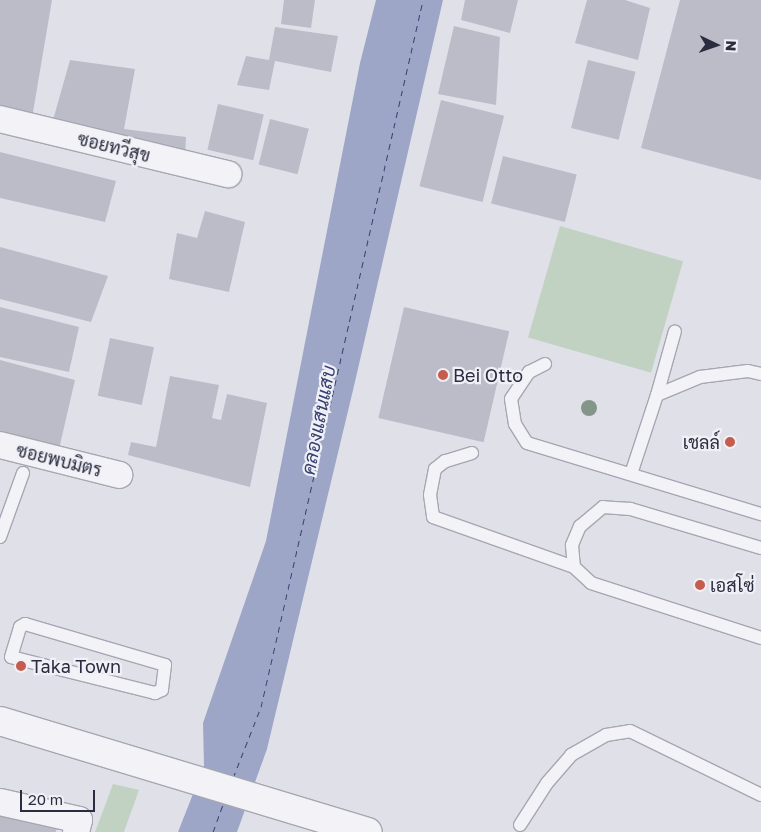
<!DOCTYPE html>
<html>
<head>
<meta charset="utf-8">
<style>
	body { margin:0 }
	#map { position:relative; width:761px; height:832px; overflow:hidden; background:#e0e1e8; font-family:"Golos Text",Sarabun,sans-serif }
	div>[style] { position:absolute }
	.green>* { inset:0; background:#c2d2c2; transform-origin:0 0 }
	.water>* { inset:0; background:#9da6c6 }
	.ferry>* { height:1px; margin-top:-0.5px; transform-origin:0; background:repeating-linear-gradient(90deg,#364070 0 6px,transparent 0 11px) }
	.building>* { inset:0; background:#bbbcc8; transform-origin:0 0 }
	.roads { filter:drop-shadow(1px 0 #a6a7b2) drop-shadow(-1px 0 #a6a7b2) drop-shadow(0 1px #a6a7b2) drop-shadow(0 -1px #a6a7b2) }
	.service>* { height:12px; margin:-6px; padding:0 6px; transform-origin:6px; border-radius:6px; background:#f3f3f7 }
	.minor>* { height:26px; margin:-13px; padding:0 13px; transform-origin:13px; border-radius:13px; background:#f3f3f7 }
	.tertiary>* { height:28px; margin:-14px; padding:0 14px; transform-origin:14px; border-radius:14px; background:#f3f3f7 }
	.trees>* { width:16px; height:16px; margin:-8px; border-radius:50%; background:#849689 }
	.dots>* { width:14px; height:14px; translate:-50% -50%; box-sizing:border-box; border:2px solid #f0f0f6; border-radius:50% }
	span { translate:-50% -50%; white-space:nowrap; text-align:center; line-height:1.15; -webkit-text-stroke:4.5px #f0f0f6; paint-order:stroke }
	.street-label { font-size:18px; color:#2a2c3f }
	.poi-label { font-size:18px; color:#2a2c3f }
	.left { translate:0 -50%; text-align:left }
	.right { translate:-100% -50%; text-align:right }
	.water-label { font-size:19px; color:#364070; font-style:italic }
	.north { position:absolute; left:691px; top:20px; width:50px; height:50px; -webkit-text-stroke:4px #f0f0f6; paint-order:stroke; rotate:93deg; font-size:14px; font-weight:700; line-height:20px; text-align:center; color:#2a2c3f }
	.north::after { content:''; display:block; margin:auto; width:18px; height:22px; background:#2a2c3f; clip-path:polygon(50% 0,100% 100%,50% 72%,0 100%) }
	.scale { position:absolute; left:20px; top:790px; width:75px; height:22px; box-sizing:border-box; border:2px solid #2a2c3f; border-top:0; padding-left:6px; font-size:15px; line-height:18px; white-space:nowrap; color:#2a2c3f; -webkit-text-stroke:4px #f0f0f6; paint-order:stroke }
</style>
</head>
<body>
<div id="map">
	<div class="green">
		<i style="left:560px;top:226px;width:128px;height:116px;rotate:16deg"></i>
		<i style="clip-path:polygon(113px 784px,139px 790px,124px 832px,95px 832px)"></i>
	</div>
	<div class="water">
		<i style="clip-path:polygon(376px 0,443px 0,354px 386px,267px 749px,237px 832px,178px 832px,204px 766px,203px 723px,266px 541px,360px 63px)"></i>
	</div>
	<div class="ferry">
		<i style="left:233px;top:778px;width:76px;rotate:-68.5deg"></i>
		<i style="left:261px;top:707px;width:725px;rotate:-77.09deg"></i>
		<i style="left:213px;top:832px;width:32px;rotate:-70deg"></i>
	</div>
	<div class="building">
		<i style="clip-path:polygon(0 0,52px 0,32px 118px,0 110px)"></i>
		<i style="clip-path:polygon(284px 0,315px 0,311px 28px,281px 24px)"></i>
		<i style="clip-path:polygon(465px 0,518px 0,510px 33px,461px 20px)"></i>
		<i style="clip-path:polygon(587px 0,625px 0,650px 8px,638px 60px,575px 43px)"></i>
		<i style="clip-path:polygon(680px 0,761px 0,761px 180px,641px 148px)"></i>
		<i style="clip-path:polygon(454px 26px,500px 37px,496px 105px,438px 94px)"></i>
		<i style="clip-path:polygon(275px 27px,338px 36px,331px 72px,275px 61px,269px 90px,237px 85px,246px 56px,269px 60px)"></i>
		<i style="clip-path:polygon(70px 60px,135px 69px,124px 129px,186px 137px,185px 155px,53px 120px)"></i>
		<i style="left:588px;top:60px;width:49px;height:70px;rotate:14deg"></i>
		<i style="left:441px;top:100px;width:65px;height:89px;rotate:14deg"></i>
		<i style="left:218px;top:104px;width:47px;height:47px;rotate:13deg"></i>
		<i style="left:270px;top:119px;width:40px;height:47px;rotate:14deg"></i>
		<i style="clip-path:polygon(0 152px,116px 181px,105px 222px,0 198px)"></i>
		<i style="left:503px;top:156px;width:76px;height:49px;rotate:14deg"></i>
		<i style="clip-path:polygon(205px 211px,245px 222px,229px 292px,169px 279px,177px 233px,197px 238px)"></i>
		<i style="clip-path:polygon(0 247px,108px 276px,91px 322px,0 299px)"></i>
		<i style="clip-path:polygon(0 307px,79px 327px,69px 372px,0 357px)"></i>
		<i style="left:404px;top:307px;width:108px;height:114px;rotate:13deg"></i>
		<i style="left:110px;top:338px;width:45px;height:59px;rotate:12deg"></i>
		<i style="clip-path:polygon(0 360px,75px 380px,59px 449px,0 431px)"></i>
		<i style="clip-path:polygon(170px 376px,219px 385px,212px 418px,221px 420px,227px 394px,267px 403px,250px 487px,128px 455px,131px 442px,156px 447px)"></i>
		<i style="clip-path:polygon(0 816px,57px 827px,56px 832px,0 832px)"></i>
	</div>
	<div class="roads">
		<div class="service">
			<i style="left:545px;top:364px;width:18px;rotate:153deg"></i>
			<i style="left:529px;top:372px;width:32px;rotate:124deg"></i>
			<i style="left:511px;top:399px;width:25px;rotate:81deg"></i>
			<i style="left:515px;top:424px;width:22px;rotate:58deg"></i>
			<i style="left:527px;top:443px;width:245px;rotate:16.9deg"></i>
			<i style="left:657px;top:395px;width:66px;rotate:-74.3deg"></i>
			<i style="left:472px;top:453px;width:28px;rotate:163deg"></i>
			<i style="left:445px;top:461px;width:13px;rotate:141deg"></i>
			<i style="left:435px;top:469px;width:26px;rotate:101deg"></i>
			<i style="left:430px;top:495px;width:22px;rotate:82deg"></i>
			<i style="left:433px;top:517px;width:150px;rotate:19.5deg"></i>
			<i style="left:631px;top:474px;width:83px;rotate:-71.8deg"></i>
			<i style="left:657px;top:395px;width:47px;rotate:-22.7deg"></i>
			<i style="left:700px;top:377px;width:48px;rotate:-7.1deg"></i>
			<i style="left:748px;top:371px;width:13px;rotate:13deg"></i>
			<i style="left:0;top:537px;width:68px;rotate:-70.2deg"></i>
			<i style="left:761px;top:548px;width:137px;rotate:-163.4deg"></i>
			<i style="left:630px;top:509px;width:27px;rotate:-176deg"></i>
			<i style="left:603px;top:507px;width:30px;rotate:140deg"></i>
			<i style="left:580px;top:526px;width:21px;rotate:113deg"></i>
			<i style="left:572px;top:545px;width:22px;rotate:85deg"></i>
			<i style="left:574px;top:567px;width:23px;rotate:43deg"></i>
			<i style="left:591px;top:583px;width:179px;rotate:17.9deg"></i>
			<i style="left:25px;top:624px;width:146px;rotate:16.3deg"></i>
			<i style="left:165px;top:665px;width:25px;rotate:97deg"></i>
			<i style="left:162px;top:690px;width:8px;rotate:157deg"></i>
			<i style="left:155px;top:693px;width:148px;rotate:-166deg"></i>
			<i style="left:11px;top:657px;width:31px;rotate:-73deg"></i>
			<i style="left:20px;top:627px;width:6px;rotate:-31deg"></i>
			<i style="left:520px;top:825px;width:50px;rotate:-57.3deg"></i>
			<i style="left:547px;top:783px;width:37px;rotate:-49deg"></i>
			<i style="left:571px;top:755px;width:40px;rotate:-29.7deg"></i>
			<i style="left:606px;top:735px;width:24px;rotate:-9deg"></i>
			<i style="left:630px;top:731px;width:146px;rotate:26deg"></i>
		</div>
		<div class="minor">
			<i style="left:0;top:119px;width:235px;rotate:13.6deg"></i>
			<i style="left:0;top:445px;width:123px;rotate:14.1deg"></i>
			<i style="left:0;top:802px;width:81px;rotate:12.8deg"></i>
			<i style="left:79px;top:820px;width:12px;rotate:104deg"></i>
		</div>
		<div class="tertiary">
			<i style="left:0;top:721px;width:384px;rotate:16.8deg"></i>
		</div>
	</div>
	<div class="trees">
		<i style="left:589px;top:408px"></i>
	</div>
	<div class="dots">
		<i style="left:443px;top:375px;background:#c55c4d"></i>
		<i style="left:730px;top:442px;background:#c55c4d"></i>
		<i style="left:700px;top:585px;background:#c55c4d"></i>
		<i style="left:21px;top:666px;background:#c55c4d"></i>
	</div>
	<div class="street-label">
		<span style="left:114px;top:147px;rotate:14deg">ซอยทวีสุข</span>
		<span style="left:59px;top:460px;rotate:14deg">ซอยพบมิตร</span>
	</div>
	<div class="poi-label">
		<span class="left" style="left:453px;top:375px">Bei Otto</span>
		<span class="right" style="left:720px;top:442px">เชลล์</span>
		<span class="left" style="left:710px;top:585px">เอสโซ่</span>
		<span class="left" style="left:31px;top:666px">Taka Town</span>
	</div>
	<div class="water-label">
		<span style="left:318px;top:420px;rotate:-79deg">คลองแสนแสบ</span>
	</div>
	<div class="north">N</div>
	<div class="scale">20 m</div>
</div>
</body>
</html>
